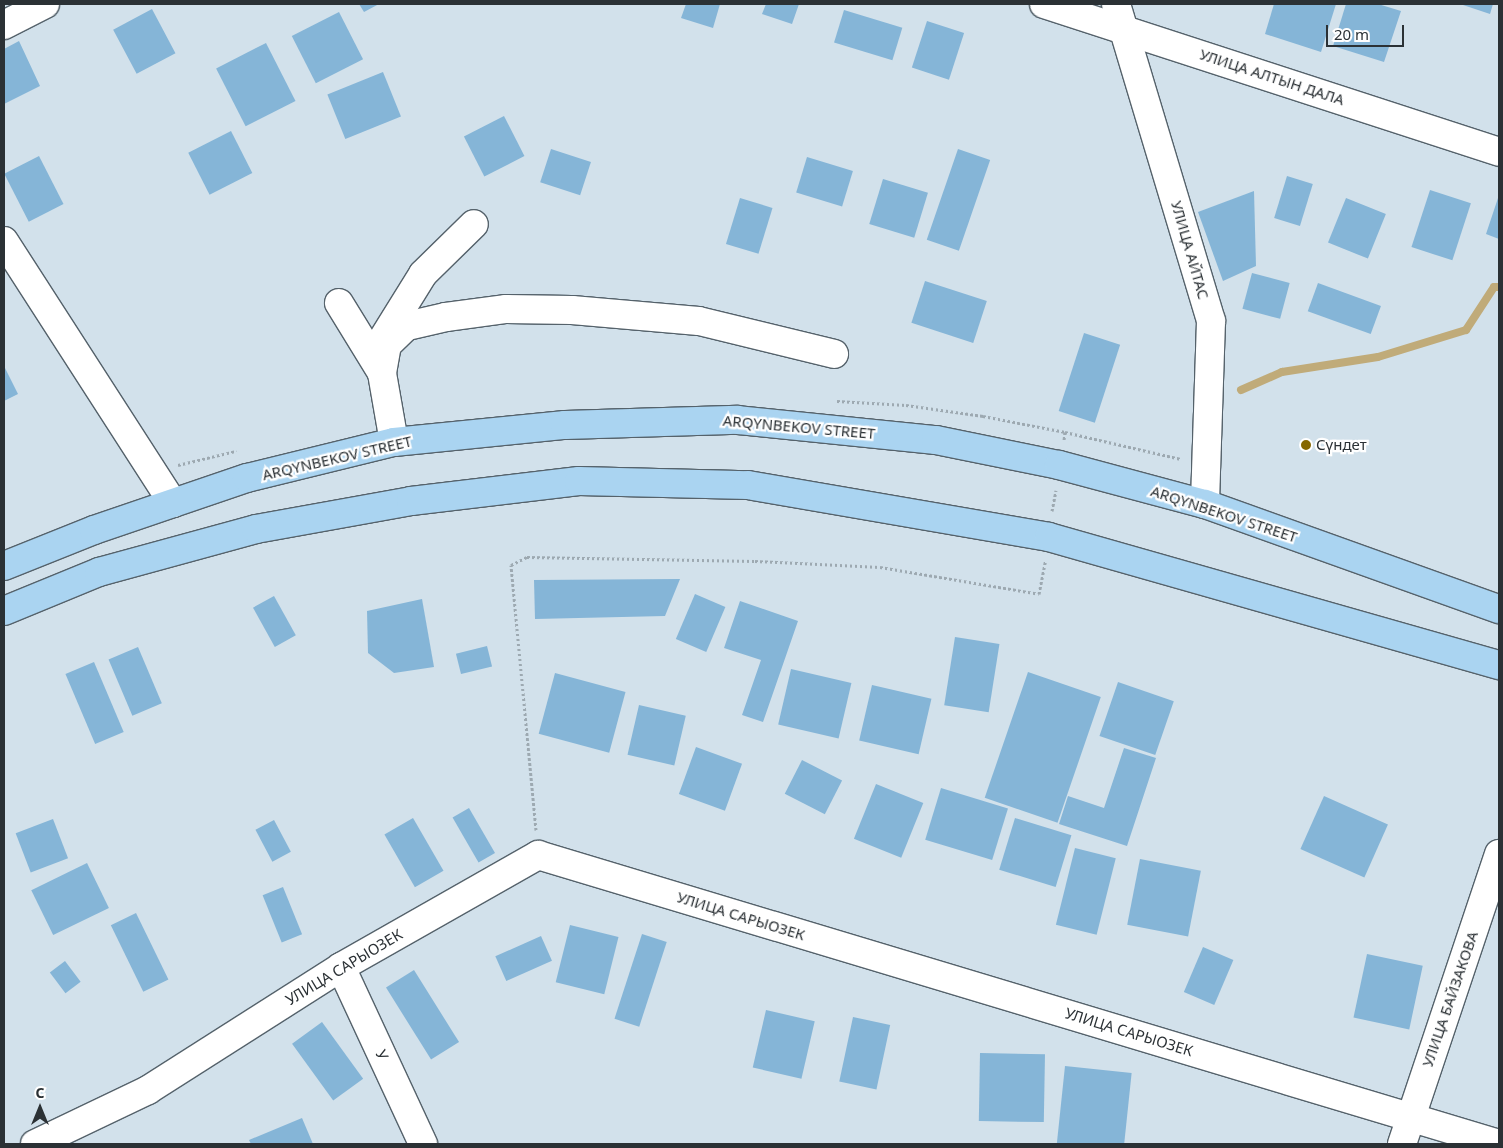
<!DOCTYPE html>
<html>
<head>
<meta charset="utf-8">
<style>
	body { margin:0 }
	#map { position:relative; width:1503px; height:1148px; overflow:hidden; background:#d2e1eb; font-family:"Noto Sans",sans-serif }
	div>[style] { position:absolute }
	.stream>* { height:8px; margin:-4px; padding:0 4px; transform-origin:4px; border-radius:4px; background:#c0ab79 }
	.building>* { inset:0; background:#85b5d7; transform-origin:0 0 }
	.path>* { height:3px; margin-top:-1.5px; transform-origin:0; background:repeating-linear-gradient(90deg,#9da9b1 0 2.5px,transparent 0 5px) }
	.roads { filter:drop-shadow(1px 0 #55626b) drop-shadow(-1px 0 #55626b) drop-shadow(0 1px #55626b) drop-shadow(0 -1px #55626b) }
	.minor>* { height:28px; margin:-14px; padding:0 14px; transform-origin:14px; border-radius:14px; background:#fff }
	.primary>* { height:28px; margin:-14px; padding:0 14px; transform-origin:14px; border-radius:14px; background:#aad4f1 }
	.dots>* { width:14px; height:14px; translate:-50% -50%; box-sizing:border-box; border:2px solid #fff; border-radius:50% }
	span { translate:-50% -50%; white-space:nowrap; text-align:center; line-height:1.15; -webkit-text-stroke:4.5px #fff; paint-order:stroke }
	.street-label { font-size:15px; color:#2b3135 }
	.poi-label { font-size:15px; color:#2b3135 }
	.left { translate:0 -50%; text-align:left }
	.frame { position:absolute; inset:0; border:5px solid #2b3135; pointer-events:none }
	.north { position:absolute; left:15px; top:1083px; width:50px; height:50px; -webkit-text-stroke:4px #fff; paint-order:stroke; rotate:0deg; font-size:14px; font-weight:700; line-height:20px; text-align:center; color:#2b3135 }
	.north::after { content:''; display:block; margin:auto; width:18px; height:22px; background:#2b3135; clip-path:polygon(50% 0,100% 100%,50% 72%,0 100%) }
	.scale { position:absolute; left:1326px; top:25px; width:78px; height:22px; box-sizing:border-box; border:2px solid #2b3135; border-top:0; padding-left:6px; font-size:15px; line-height:18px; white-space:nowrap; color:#2b3135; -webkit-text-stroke:4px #fff; paint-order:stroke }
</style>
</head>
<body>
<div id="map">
	<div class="stream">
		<i style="left:1241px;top:390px;width:45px;rotate:-23.7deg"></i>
		<i style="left:1282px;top:372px;width:97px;rotate:-8.9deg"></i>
		<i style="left:1378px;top:357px;width:92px;rotate:-17.1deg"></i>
		<i style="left:1466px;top:330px;width:51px;rotate:-56.9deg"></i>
		<i style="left:1494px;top:287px;width:5px"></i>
	</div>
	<div class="building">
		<i style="clip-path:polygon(359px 4px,379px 4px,364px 12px)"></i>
		<i style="clip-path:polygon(686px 4px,720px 4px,713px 28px,681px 18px)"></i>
		<i style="clip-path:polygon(766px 4px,799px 4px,792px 24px,762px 14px)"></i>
		<i style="clip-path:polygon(1274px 4px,1336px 4px,1321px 52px,1265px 34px)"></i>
		<i style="clip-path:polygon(1346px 4px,1378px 4px,1401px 11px,1384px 62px,1333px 46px)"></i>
		<i style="clip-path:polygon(1460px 4px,1493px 4px,1490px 14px)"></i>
		<i style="left:152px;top:9px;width:50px;height:44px;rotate:62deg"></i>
		<i style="left:844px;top:10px;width:61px;height:34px;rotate:17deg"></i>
		<i style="left:339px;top:12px;width:53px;height:53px;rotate:63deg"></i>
		<i style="left:927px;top:21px;width:39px;height:49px;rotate:18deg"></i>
		<i style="clip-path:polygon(19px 41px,40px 86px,4px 104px,4px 49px)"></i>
		<i style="left:266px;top:43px;width:65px;height:56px;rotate:63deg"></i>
		<i style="left:383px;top:72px;width:48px;height:60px;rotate:68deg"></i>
		<i style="left:504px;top:116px;width:45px;height:45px;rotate:63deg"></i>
		<i style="left:231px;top:131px;width:47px;height:48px;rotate:63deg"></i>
		<i style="left:551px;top:149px;width:42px;height:35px;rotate:18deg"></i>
		<i style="left:958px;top:149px;width:34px;height:96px;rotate:19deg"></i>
		<i style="left:39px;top:156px;width:54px;height:39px;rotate:63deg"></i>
		<i style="left:807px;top:157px;width:48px;height:37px;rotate:17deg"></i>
		<i style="left:1287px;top:176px;width:27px;height:44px;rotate:17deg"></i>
		<i style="left:883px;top:179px;width:47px;height:47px;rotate:17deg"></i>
		<i style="left:1430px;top:190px;width:43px;height:60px;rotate:18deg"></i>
		<i style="clip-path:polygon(1254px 191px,1256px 266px,1223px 281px,1198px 212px)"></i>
		<i style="clip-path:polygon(1499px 195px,1499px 239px,1486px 234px)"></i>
		<i style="left:740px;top:198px;width:34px;height:48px;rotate:17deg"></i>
		<i style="left:1346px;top:198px;width:43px;height:48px;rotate:22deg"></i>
		<i style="left:1252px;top:273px;width:39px;height:37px;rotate:15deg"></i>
		<i style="left:925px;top:281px;width:65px;height:44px;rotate:18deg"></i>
		<i style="left:1318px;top:283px;width:67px;height:30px;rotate:20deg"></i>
		<i style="left:1084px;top:333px;width:38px;height:82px;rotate:18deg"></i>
		<i style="clip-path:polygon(4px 366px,18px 394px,4px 401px)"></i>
		<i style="clip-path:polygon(680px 579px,665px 616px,535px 619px,534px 580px)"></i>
		<i style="left:695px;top:594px;width:33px;height:49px;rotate:23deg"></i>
		<i style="left:274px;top:596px;width:45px;height:24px;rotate:61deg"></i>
		<i style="clip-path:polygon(422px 599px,434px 667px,394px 673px,368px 653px,367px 611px)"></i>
		<i style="clip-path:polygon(740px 601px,798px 621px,763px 722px,742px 715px,761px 660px,724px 648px)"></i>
		<i style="left:955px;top:637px;width:45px;height:69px;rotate:9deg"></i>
		<i style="left:487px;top:646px;width:21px;height:32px;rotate:76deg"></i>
		<i style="left:138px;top:647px;width:61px;height:32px;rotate:67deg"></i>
		<i style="left:94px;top:662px;width:76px;height:31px;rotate:67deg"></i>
		<i style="left:791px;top:669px;width:62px;height:57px;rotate:13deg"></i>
		<i style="left:1028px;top:672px;width:77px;height:133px;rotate:19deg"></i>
		<i style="left:555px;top:673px;width:73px;height:63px;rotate:15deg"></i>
		<i style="left:1118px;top:682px;width:59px;height:57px;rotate:19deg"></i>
		<i style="left:872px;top:685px;width:61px;height:57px;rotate:13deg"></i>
		<i style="left:639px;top:705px;width:48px;height:51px;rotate:13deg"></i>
		<i style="left:696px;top:747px;width:49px;height:50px;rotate:20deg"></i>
		<i style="clip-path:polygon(1124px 748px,1156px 758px,1127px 846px,1059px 824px,1068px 796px,1104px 808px)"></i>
		<i style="left:802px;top:760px;width:45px;height:38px;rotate:27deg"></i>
		<i style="left:876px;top:784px;width:51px;height:59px;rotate:22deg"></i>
		<i style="left:941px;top:788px;width:70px;height:54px;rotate:17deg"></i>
		<i style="left:1324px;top:796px;width:70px;height:58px;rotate:24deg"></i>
		<i style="left:469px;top:808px;width:52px;height:19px;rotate:60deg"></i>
		<i style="left:413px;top:818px;width:61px;height:33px;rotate:60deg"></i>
		<i style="left:1015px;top:818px;width:59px;height:54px;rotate:17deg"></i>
		<i style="left:53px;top:819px;width:42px;height:40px;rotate:69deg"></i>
		<i style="left:274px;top:820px;width:36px;height:21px;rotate:62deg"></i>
		<i style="left:1075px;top:848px;width:42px;height:79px;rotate:14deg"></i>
		<i style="left:1140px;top:859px;width:62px;height:67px;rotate:11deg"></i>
		<i style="left:87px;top:863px;width:50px;height:62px;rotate:64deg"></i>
		<i style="left:283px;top:887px;width:51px;height:22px;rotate:68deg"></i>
		<i style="left:136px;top:913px;width:74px;height:28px;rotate:64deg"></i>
		<i style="left:570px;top:925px;width:50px;height:59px;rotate:14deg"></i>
		<i style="left:642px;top:934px;width:26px;height:89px;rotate:18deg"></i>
		<i style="left:541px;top:936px;width:27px;height:50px;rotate:66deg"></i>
		<i style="left:1203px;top:947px;width:33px;height:49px;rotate:23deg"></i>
		<i style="left:1367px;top:954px;width:57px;height:65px;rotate:12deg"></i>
		<i style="left:65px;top:961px;width:26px;height:19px;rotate:53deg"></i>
		<i style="left:414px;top:970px;width:85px;height:33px;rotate:58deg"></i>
		<i style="left:766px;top:1010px;width:50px;height:59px;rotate:13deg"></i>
		<i style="left:853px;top:1017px;width:38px;height:66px;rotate:12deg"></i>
		<i style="left:322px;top:1022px;width:70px;height:37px;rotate:54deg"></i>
		<i style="left:980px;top:1053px;width:65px;height:68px;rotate:1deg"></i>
		<i style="left:1065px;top:1066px;width:67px;height:78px;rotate:6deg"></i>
		<i style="clip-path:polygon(302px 1118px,313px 1144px,251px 1144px,249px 1140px)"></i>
	</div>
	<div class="path">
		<i style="left:837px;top:401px;width:69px;rotate:3.3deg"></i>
		<i style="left:906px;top:405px;width:78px;rotate:8.1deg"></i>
		<i style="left:983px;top:416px;width:84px;rotate:11deg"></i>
		<i style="left:1065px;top:432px;width:8px;rotate:97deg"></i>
		<i style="left:1065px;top:432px;width:119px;rotate:13.1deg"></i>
		<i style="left:178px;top:465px;width:60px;rotate:-13.6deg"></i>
		<i style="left:1052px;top:511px;width:21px;rotate:-79deg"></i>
		<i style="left:536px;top:830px;width:266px;rotate:-95.4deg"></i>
		<i style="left:511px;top:565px;width:18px;rotate:-27deg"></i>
		<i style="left:527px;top:557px;width:228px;rotate:1deg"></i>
		<i style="left:755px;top:561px;width:125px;rotate:2.7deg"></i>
		<i style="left:880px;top:567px;width:161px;rotate:9.6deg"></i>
		<i style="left:1039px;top:594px;width:33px;rotate:-79deg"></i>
	</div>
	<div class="roads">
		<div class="minor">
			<i style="left:1044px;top:4px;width:478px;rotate:18deg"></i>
			<i style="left:1116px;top:4px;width:331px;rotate:73.3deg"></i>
			<i style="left:1211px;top:321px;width:183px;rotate:91.9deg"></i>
			<i style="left:4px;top:25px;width:46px;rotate:-27.1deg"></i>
			<i style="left:4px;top:241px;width:312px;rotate:57.2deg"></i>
			<i style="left:339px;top:303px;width:82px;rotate:58.4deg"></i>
			<i style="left:384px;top:337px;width:74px;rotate:-58.2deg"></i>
			<i style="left:423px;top:274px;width:71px;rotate:-44.4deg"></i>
			<i style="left:394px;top:442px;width:70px;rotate:-99.9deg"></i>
			<i style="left:382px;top:373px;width:28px;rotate:-80deg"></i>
			<i style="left:387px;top:345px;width:28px;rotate:-44deg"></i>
			<i style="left:407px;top:326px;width:40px;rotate:-13deg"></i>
			<i style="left:446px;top:317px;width:61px;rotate:-7.6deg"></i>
			<i style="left:506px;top:309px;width:66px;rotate:0.9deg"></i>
			<i style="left:572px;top:310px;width:127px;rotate:5deg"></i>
			<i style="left:699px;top:321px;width:139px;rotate:13.7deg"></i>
			<i style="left:341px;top:967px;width:195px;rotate:65.1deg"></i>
			<i style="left:35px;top:1144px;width:125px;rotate:-25.5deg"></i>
			<i style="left:148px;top:1090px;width:229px;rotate:-32.5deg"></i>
			<i style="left:341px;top:967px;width:227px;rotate:-29.6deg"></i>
			<i style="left:538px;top:855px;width:1004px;rotate:16.74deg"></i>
			<i style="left:1402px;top:1144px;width:306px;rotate:-71.5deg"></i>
		</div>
		<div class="primary">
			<i style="left:4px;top:566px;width:97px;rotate:-21.8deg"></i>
			<i style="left:94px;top:530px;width:162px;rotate:-18.8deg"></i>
			<i style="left:247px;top:478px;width:151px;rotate:-13.8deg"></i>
			<i style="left:394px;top:442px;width:172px;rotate:-5.7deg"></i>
			<i style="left:565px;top:425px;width:173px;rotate:-1.7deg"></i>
			<i style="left:738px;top:420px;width:199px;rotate:5.8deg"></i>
			<i style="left:936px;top:440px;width:126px;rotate:11.5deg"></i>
			<i style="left:1059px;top:465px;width:151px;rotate:15deg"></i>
			<i style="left:1205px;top:504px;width:312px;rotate:19.7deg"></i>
			<i style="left:4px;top:611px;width:103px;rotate:-22.3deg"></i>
			<i style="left:99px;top:572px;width:163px;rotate:-15.3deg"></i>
			<i style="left:256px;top:529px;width:158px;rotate:-10.2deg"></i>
			<i style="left:411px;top:501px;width:169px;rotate:-6.8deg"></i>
			<i style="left:579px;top:481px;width:169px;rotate:1.4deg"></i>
			<i style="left:748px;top:485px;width:305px;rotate:9.8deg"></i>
			<i style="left:1049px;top:537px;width:468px;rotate:15.9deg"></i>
		</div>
	</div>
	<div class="dots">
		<i style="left:1306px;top:445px;background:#856701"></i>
	</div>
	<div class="street-label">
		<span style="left:1272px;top:77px;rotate:18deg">УЛИЦА АЛТЫН ДАЛА</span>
		<span style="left:1190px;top:250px;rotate:74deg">УЛИЦА АЙТАС</span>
		<span style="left:799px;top:427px;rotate:5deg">ARQYNBEKOV STREET</span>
		<span style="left:337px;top:458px;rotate:-13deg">ARQYNBEKOV STREET</span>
		<span style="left:1224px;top:514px;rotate:18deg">ARQYNBEKOV STREET</span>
		<span style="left:741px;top:916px;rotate:17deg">УЛИЦА САРЫОЗЕК</span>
		<span style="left:344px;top:967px;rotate:-31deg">УЛИЦА САРЫОЗЕК</span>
		<span style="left:1450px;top:999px;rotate:-71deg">УЛИЦА БАЙЗАКОВА</span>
		<span style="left:1129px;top:1032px;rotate:17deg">УЛИЦА САРЫОЗЕК</span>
		<span style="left:382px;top:1055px;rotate:65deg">У</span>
	</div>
	<div class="poi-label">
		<span class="left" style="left:1316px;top:445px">Сүндет</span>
	</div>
	<div class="frame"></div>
	<div class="north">С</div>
	<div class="scale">20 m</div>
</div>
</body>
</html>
